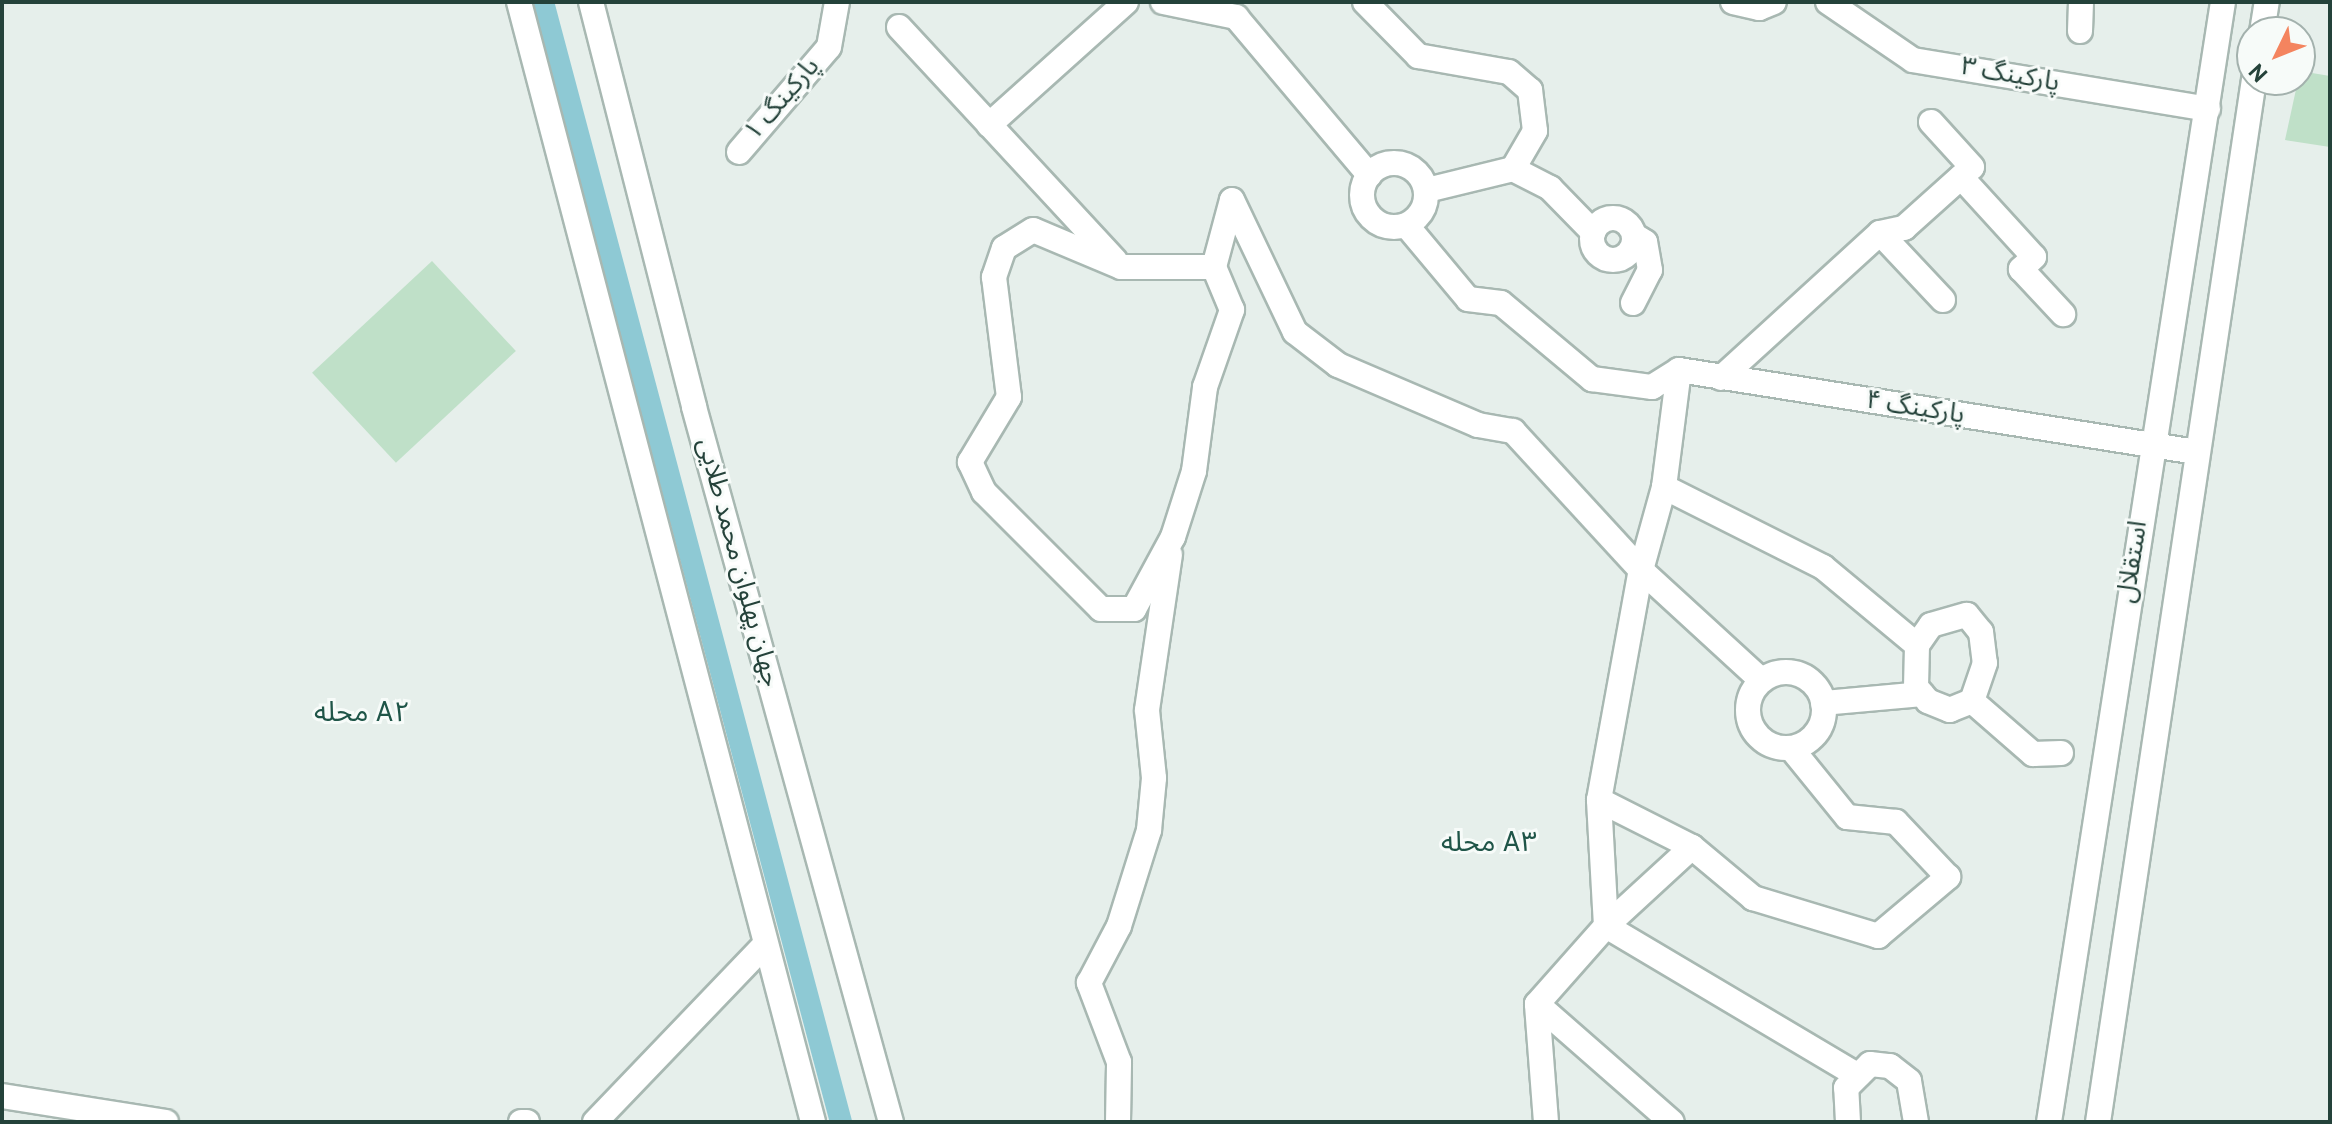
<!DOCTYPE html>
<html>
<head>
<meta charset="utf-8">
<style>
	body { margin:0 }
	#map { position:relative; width:2332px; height:1124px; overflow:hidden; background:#e6efeb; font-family:Overpass,"Noto Sans Arabic",sans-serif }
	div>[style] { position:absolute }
	.green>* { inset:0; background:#bfe0c8; transform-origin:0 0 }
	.canal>* { height:22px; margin:-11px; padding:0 11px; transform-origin:11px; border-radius:11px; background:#8ec9d4 }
	.roads { filter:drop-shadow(2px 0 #a8b8b2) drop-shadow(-2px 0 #a8b8b2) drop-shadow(0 2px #a8b8b2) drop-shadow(0 -2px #a8b8b2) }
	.minor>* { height:24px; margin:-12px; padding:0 12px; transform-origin:12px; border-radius:12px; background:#fff }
	.minor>.ring { margin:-12px; padding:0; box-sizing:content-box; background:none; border:24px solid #fff; border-radius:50% }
	.tertiary>* { height:24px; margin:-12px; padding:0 12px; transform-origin:12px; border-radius:12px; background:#fff }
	span { translate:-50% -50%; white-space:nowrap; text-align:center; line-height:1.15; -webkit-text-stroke:6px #f7fbf9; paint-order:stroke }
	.street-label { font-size:26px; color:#24423a }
	.neighbourhood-label { font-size:28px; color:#1f5548 }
	.frame { position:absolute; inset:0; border:4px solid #24423a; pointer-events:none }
	.north { position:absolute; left:2236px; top:16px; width:80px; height:80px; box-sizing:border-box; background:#f7fbf9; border:2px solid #a3b1ad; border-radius:50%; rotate:227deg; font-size:22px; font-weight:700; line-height:32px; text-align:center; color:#24423a }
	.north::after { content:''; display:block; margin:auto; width:28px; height:36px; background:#f4845f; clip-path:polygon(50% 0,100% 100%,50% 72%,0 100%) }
</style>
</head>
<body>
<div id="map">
	<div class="green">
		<i style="clip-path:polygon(2300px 71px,2330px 76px,2330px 147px,2285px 140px)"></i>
		<i style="left:432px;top:261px;width:123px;height:164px;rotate:47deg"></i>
	</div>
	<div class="canal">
		<i style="left:543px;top:2px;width:1159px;rotate:75.1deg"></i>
	</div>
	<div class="roads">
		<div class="minor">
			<i style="left:1163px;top:2px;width:75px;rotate:11.6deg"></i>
			<i style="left:1236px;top:17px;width:207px;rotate:49.9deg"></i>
			<i style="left:1365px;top:2px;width:76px;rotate:45.5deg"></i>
			<i style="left:1418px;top:56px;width:92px;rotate:10deg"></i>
			<i style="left:1509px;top:72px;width:28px;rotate:41deg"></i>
			<i style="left:1530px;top:90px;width:41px;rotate:83deg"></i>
			<i style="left:1535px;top:131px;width:44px;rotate:120.1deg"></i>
			<i style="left:1513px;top:169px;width:89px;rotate:166.3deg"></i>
			<i style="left:1733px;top:2px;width:27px;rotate:13deg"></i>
			<i style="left:1759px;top:8px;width:16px;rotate:-22deg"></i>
			<i style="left:1828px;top:2px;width:103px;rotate:34.3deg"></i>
			<i style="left:1913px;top:60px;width:299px;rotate:9.4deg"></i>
			<i style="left:899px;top:27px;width:318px;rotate:47.2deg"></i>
			<i style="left:2080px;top:31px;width:29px;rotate:-88deg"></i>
			<i style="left:989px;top:125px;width:184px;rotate:-41.9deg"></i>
			<i class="ring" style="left:1362px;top:163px;width:40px;height:40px"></i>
			<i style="left:1513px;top:169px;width:42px;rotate:27.2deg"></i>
			<i style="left:1550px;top:188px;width:62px;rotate:45.7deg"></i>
			<i style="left:1961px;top:177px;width:108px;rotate:47.6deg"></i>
			<i style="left:2034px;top:257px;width:18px;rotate:137deg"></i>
			<i style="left:2021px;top:269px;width:62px;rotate:47deg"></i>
			<i style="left:1232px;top:200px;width:146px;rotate:64.5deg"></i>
			<i style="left:1295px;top:332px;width:54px;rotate:37.5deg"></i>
			<i style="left:1338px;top:365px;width:152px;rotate:23.2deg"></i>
			<i style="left:1478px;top:425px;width:36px;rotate:10deg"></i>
			<i style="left:1513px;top:431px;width:189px;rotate:47.4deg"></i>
			<i style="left:1641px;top:570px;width:163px;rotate:42.5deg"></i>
			<i class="ring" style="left:1592px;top:218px;width:18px;height:18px"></i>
			<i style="left:1407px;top:226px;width:95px;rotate:50.1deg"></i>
			<i style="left:1468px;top:299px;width:33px;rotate:7deg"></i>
			<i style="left:1501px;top:303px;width:119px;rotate:39.9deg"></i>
			<i style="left:1592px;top:379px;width:61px;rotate:7.6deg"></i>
			<i style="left:1652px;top:387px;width:32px;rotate:-32deg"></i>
			<i style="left:1880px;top:233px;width:92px;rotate:46.8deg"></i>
			<i style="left:1214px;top:267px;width:93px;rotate:180deg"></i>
			<i style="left:1121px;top:267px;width:95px;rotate:-157.2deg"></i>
			<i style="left:1033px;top:230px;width:34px;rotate:148deg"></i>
			<i style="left:1004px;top:248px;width:31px;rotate:109deg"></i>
			<i style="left:994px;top:277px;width:121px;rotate:82.9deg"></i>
			<i style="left:1009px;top:397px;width:76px;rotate:121deg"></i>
			<i style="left:970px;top:462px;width:33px;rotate:65deg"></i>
			<i style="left:984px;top:492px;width:165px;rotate:45deg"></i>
			<i style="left:1101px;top:609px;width:33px"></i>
			<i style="left:1134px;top:609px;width:82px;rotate:-61.6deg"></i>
			<i style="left:1173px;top:537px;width:69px;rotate:-72.3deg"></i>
			<i style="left:1194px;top:471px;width:85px;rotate:-82.5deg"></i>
			<i style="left:1205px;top:387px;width:82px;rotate:-70.7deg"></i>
			<i style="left:1232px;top:310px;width:47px;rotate:-112.7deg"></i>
			<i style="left:1214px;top:267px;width:69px;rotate:-75deg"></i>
			<i style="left:1633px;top:303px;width:37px;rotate:-63deg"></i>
			<i style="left:1650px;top:270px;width:28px;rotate:-100deg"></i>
			<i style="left:1645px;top:242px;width:12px;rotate:-149deg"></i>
			<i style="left:1679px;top:370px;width:523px;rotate:9.01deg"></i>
			<i style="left:1721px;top:378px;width:215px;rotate:-42.4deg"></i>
			<i style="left:1880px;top:233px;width:25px;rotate:-12deg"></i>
			<i style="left:1904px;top:228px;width:91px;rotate:-41.9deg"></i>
			<i style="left:1972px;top:167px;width:61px;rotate:-132.3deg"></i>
			<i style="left:1664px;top:487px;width:178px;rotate:26.7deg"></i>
			<i style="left:1823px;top:567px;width:122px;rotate:39.7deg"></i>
			<i style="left:1967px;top:615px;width:22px;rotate:51deg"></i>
			<i style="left:1981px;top:632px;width:31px;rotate:83deg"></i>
			<i style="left:1985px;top:663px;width:40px;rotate:108.9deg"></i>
			<i style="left:1972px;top:701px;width:24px;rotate:158deg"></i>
			<i style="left:1950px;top:710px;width:24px;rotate:-158deg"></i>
			<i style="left:1928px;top:701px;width:18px;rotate:-131deg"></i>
			<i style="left:1916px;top:687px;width:42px;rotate:-88.6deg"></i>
			<i style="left:1917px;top:645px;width:24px;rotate:-55deg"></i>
			<i style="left:1931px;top:625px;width:37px;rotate:-16deg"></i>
			<i class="ring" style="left:1748px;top:672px;width:52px;height:52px"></i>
			<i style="left:1972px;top:701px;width:81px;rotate:41deg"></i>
			<i style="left:2033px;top:754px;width:28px;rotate:-2deg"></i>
			<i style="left:1823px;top:703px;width:99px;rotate:-5.2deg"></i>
			<i style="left:1599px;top:800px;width:104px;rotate:26.8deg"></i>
			<i style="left:1692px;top:847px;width:80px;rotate:39.9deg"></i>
			<i style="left:1753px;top:898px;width:131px;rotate:16.9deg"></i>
			<i style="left:1878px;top:936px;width:92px;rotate:-40.1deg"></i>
			<i style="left:1948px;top:877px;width:76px;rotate:-133.4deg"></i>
			<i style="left:1896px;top:822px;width:49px;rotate:-174.2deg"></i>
			<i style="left:1847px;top:817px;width:89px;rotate:-129.1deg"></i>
			<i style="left:1692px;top:847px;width:117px;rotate:137.4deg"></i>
			<i style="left:1606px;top:926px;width:290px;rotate:30.7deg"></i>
			<i style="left:1537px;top:1004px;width:179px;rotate:41.2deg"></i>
			<i style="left:1118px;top:1122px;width:60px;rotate:-89deg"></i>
			<i style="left:1119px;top:1062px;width:85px;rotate:-110.8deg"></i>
			<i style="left:1089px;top:983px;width:64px;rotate:-62.2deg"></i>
			<i style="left:1119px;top:926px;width:101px;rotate:-72.6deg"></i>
			<i style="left:1149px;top:830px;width:52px;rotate:-84.5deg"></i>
			<i style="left:1154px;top:778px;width:68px;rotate:-95.9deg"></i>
			<i style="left:1147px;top:710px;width:157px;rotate:-81.6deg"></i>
			<i style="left:1546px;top:1122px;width:118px;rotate:-94.4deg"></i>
			<i style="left:1537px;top:1004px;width:104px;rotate:-48.5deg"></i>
			<i style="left:1606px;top:926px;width:126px;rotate:-93.2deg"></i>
			<i style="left:1599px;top:800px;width:234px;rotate:-79.7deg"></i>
			<i style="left:1641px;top:570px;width:86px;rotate:-74.5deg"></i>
			<i style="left:1664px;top:487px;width:118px;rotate:-82.7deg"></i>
			<i style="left:1848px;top:1122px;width:34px;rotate:-93deg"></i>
			<i style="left:1846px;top:1088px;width:34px;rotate:-45deg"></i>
			<i style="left:1870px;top:1064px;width:20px;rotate:6deg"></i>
			<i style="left:1890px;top:1066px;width:24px;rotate:38deg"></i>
			<i style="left:1909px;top:1081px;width:42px;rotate:80.3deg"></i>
		</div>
		<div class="tertiary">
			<i style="left:519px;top:2px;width:1158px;rotate:75.29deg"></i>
			<i style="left:591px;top:2px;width:418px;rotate:75.7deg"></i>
			<i style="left:694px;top:407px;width:742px;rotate:74.6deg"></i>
			<i style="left:2262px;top:32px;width:30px;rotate:-81deg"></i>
			<i style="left:739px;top:152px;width:138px;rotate:-49.4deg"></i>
			<i style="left:829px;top:47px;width:46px;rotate:-79.9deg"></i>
			<i style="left:2px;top:1096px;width:166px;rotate:9deg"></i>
			<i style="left:521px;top:1122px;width:6px"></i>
			<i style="left:595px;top:1122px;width:244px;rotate:-46.2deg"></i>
			<i style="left:2049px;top:1122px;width:1133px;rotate:-81.17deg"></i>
			<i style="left:2098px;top:1122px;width:1054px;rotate:-81.49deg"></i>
		</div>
	</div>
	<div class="street-label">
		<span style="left:2010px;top:76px;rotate:10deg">پارکینگ ۳</span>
		<span style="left:783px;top:100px;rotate:-49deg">پارکینگ ۱</span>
		<span style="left:1915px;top:409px;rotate:9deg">پارکینگ ۴</span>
		<span style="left:2134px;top:562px;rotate:-81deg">استقلال</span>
		<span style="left:737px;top:563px;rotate:75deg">جهان پهلوان محمد طلایی</span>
	</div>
	<div class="neighbourhood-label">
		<span style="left:362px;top:714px">محله A۲</span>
		<span style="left:1489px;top:844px">محله A۳</span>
	</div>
	<div class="frame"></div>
	<div class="north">N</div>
</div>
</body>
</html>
